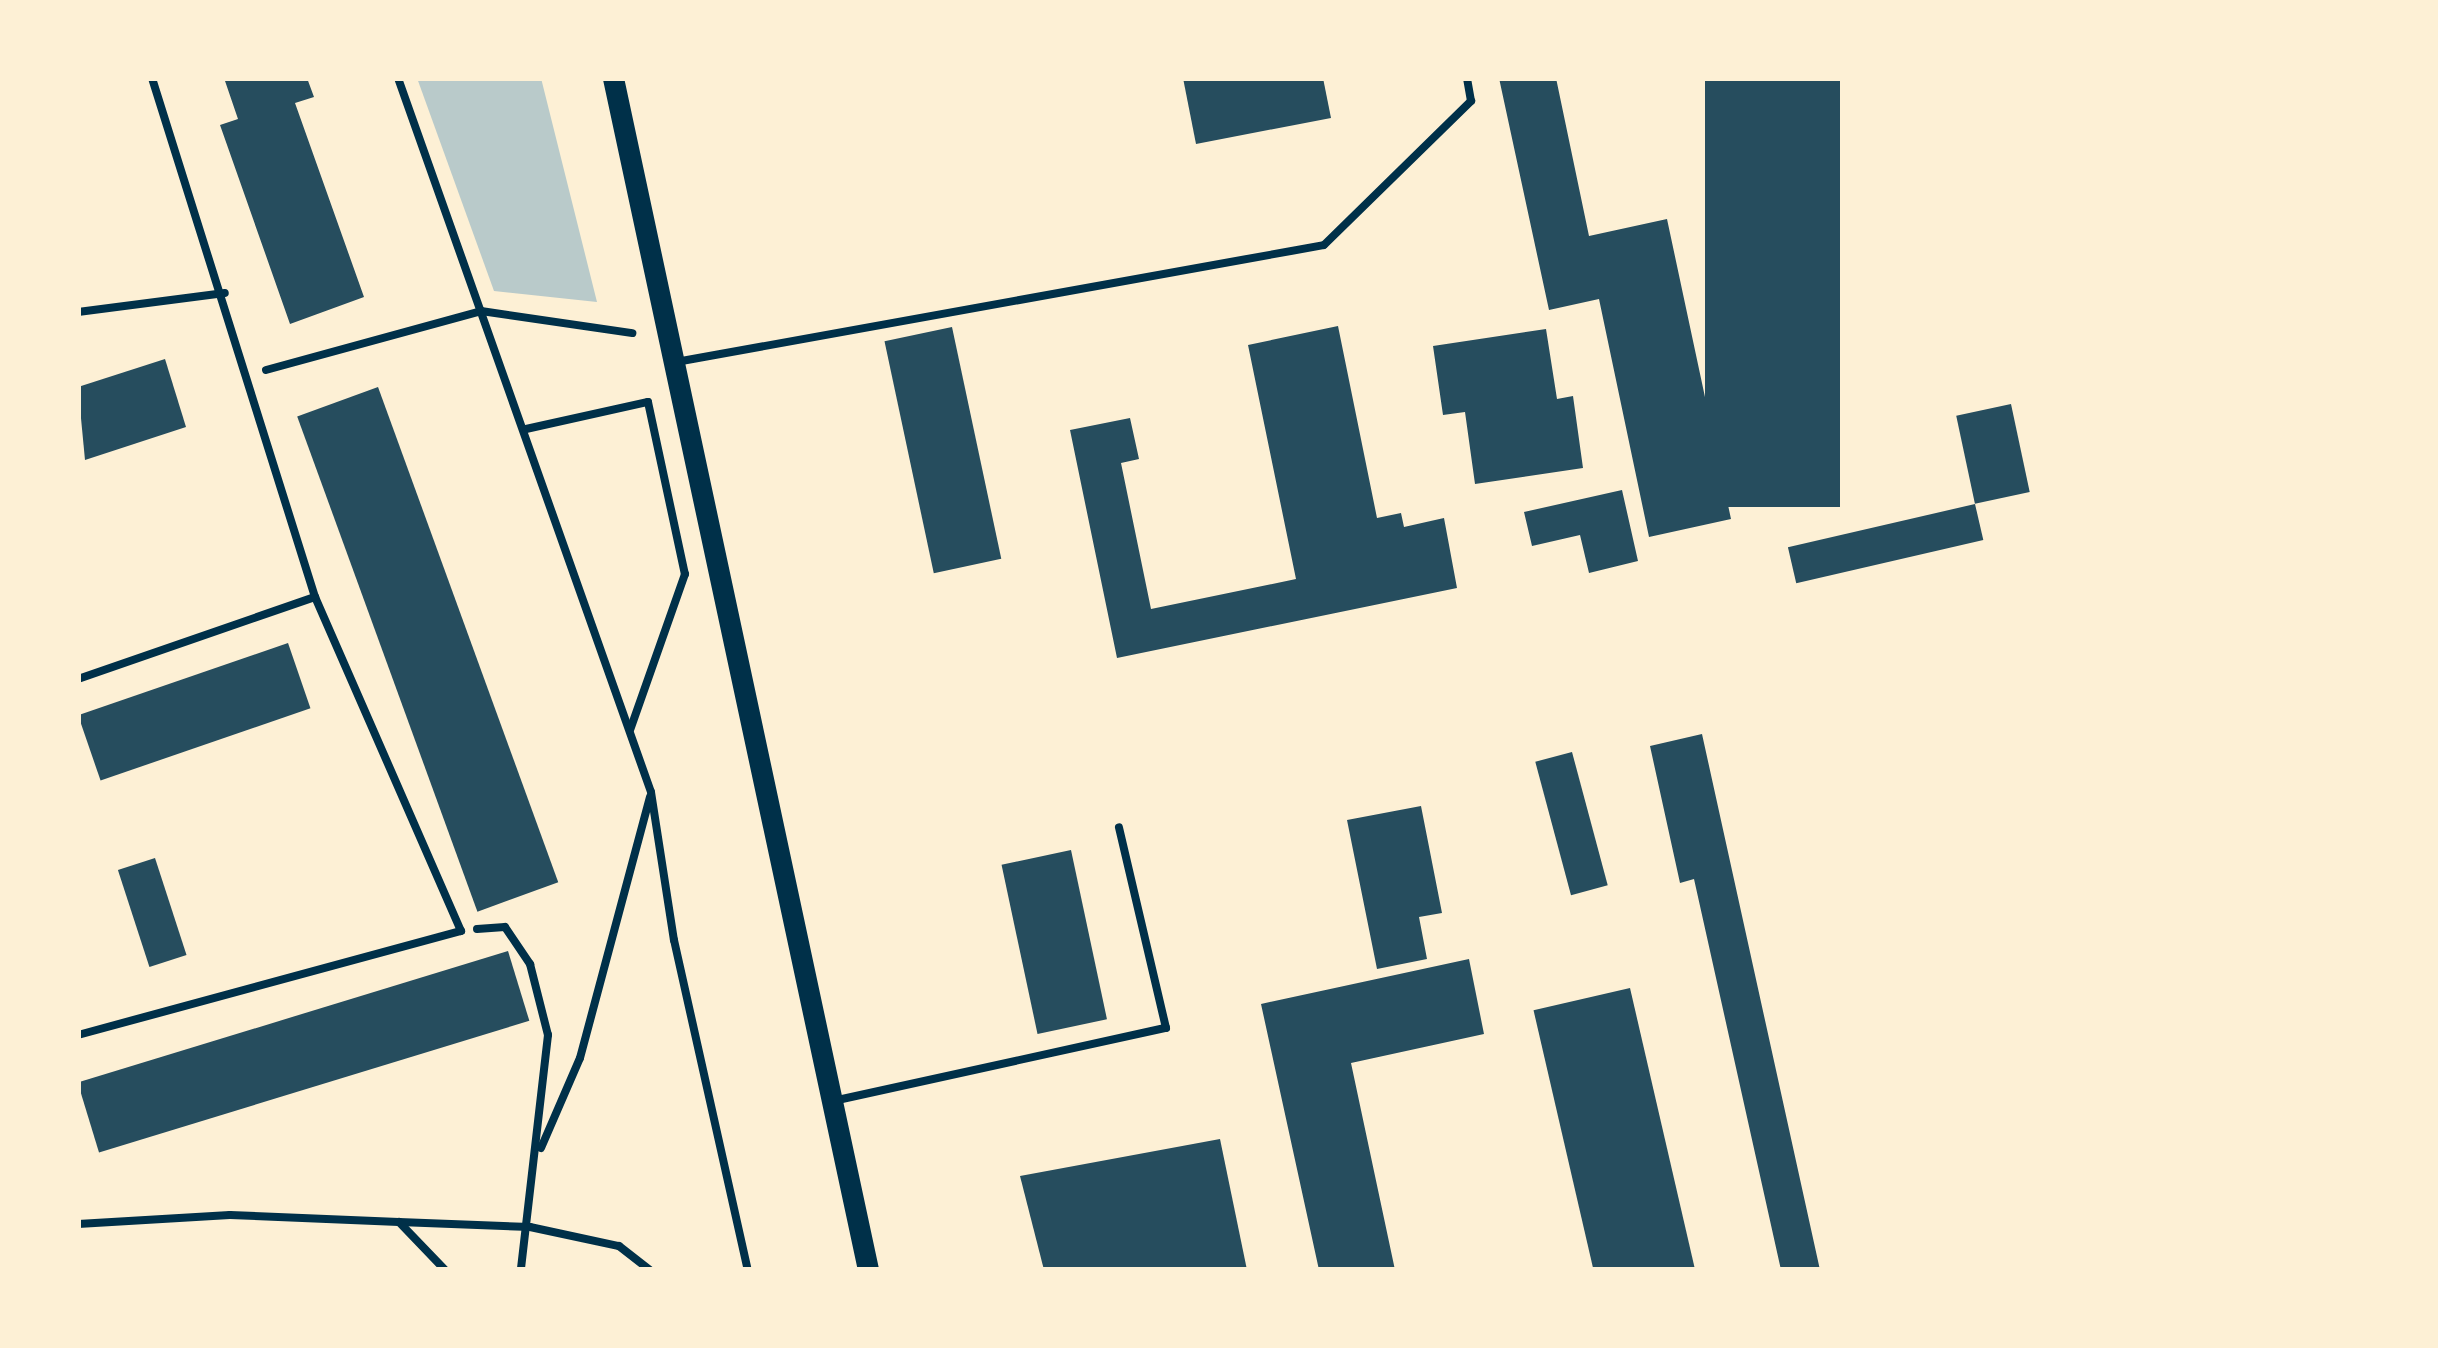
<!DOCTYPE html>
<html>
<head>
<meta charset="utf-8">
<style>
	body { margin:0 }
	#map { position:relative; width:2438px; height:1348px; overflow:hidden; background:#fdf0d5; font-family:Roboto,sans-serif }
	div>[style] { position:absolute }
	.green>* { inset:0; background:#b9caca }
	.building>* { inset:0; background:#264d5e; transform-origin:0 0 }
	.path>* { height:8px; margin:-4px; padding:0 4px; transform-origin:4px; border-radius:4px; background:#003049 }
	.service>* { height:8px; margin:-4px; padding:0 4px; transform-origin:4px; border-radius:4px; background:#003049 }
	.tertiary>* { height:21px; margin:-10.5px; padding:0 10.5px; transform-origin:10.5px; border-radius:10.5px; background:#003049 }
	span { translate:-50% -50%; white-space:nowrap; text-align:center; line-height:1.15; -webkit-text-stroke:10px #fdf0d5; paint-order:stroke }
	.frame { position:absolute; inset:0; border:81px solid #fdf0d5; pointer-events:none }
</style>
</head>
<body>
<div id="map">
	<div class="green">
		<i style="clip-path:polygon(417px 78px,541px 78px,597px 302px,494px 291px)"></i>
	</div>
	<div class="building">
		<i style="clip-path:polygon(224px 78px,307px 78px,314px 97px,295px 103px,364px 297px,290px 324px,220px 125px,238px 119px)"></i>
		<i style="clip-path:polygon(1183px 78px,1323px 78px,1331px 118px,1196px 144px)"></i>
		<i style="clip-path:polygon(1499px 78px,1556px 78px,1589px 236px,1667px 219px,1731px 519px,1649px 537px,1599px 299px,1549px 310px)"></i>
		<i style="left:1705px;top:78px;width:135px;height:429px"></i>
		<i style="clip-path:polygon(1338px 326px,1377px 518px,1401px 513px,1404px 527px,1444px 518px,1457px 588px,1117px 658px,1070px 430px,1130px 418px,1139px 459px,1121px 463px,1151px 609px,1296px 579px,1248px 345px)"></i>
		<i style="left:952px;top:327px;width:237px;height:69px;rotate:78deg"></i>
		<i style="clip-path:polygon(1546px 329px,1557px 399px,1573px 396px,1583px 468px,1475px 484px,1465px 412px,1443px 415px,1433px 346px)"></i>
		<i style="clip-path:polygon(165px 359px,186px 427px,85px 460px,78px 387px)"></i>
		<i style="left:378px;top:387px;width:527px;height:86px;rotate:70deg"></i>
		<i style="left:2011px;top:404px;width:90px;height:56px;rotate:78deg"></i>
		<i style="clip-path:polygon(1622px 490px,1638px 561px,1589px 573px,1580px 535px,1532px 546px,1524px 512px)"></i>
		<i style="left:1975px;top:504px;width:37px;height:192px;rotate:77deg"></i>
		<i style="left:288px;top:643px;width:69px;height:222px;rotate:71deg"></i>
		<i style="clip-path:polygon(1702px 734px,1820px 1270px,1781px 1270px,1694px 879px,1680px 883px,1650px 746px)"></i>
		<i style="left:1572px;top:752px;width:138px;height:38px;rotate:75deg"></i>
		<i style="clip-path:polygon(1421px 806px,1442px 913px,1419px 917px,1427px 959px,1377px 969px,1347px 820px)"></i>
		<i style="left:1071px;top:850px;width:173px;height:71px;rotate:78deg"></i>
		<i style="left:155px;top:858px;width:102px;height:39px;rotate:72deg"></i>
		<i style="left:508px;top:951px;width:73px;height:450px;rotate:73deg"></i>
		<i style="clip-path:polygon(1469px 959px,1484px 1034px,1351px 1063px,1395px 1270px,1319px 1270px,1261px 1004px)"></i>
		<i style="left:1630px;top:988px;width:289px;height:99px;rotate:77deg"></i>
		<i style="clip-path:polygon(1220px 1139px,1247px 1270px,1044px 1270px,1020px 1176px)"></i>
	</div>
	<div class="path">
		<i style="left:398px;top:78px;width:757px;rotate:70.49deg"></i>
		<i style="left:651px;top:792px;width:150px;rotate:81.2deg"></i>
		<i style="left:674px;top:940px;width:338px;rotate:77.4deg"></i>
		<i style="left:266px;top:370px;width:223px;rotate:-15.3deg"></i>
		<i style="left:481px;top:311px;width:153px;rotate:8.3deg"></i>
		<i style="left:526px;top:429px;width:125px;rotate:-12.5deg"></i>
		<i style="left:648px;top:402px;width:176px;rotate:77.9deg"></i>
		<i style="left:685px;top:574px;width:165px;rotate:109.4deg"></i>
		<i style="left:477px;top:929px;width:28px;rotate:-4deg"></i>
		<i style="left:505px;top:927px;width:45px;rotate:56deg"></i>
		<i style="left:530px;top:964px;width:73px;rotate:75.8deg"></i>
		<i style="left:548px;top:1035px;width:237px;rotate:96.6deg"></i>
		<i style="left:541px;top:1148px;width:98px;rotate:-66.6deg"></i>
		<i style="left:580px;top:1058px;width:270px;rotate:-75deg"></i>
		<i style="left:399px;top:1222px;width:131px;rotate:2.2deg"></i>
		<i style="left:530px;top:1227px;width:91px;rotate:12.1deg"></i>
		<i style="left:619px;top:1246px;width:39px;rotate:38deg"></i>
		<i style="left:78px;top:1224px;width:152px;rotate:-3.4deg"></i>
		<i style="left:230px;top:1215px;width:169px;rotate:2.4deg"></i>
		<i style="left:399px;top:1222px;width:66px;rotate:46.2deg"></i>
	</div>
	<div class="service">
		<i style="left:78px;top:312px;width:148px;rotate:-7.4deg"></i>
		<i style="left:676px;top:362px;width:658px;rotate:-10.23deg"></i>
		<i style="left:1324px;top:245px;width:206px;rotate:-44.4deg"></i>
		<i style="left:1471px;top:101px;width:23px;rotate:-100deg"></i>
		<i style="left:78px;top:679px;width:251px;rotate:-19.1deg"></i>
		<i style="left:78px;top:1035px;width:397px;rotate:-15.2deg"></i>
		<i style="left:461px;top:931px;width:365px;rotate:-113.6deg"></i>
		<i style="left:315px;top:597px;width:544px;rotate:-107.44deg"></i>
		<i style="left:833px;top:1101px;width:341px;rotate:-12.4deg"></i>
		<i style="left:1166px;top:1028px;width:206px;rotate:-103.2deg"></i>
	</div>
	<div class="tertiary">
		<i style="left:613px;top:78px;width:1219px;rotate:77.92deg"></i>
	</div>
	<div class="frame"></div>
</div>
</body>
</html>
